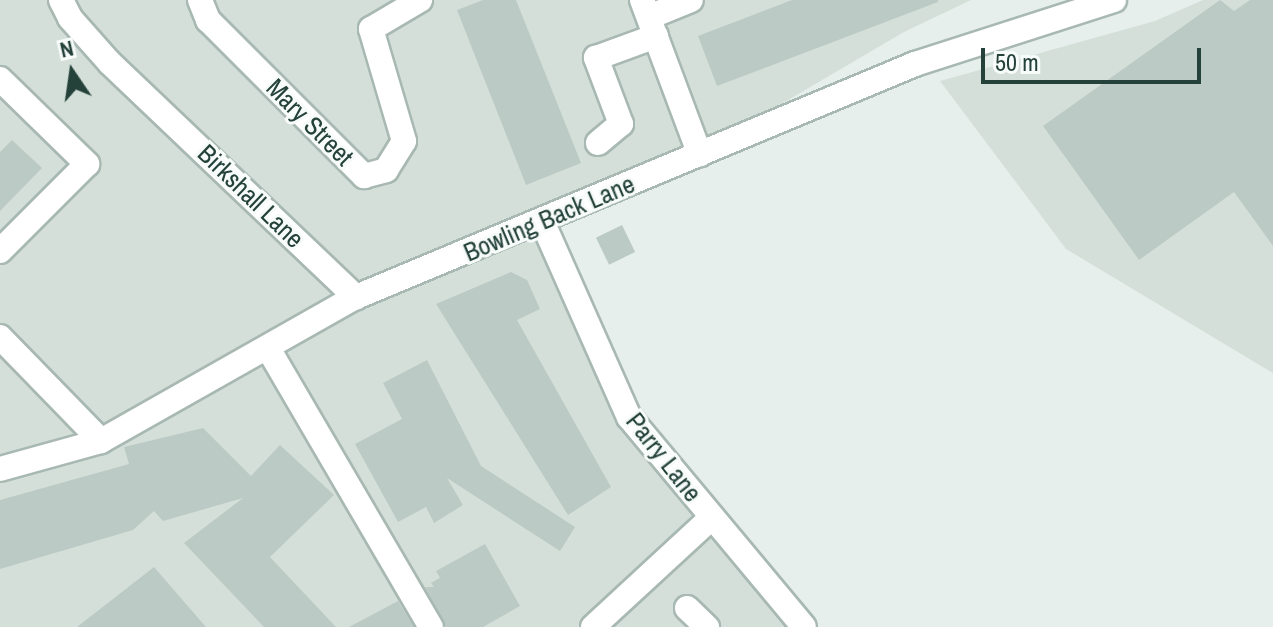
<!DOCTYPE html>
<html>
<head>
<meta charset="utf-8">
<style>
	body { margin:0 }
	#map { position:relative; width:1273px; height:627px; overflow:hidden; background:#e6efeb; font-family:"Archivo Narrow",sans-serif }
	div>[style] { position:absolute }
	.built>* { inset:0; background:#d4dfda }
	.building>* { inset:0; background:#bbcac4; transform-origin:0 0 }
	.roads { filter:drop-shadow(2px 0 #a8b8b2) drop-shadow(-2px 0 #a8b8b2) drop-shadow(0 2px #a8b8b2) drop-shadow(0 -2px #a8b8b2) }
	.minor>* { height:24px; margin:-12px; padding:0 12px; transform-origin:12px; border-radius:12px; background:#fff }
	span { translate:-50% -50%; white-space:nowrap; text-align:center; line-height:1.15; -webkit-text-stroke:6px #f7fbf9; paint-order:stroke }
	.street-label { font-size:26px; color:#24423a }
	.north { position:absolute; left:32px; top:32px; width:80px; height:80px; -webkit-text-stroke:6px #f7fbf9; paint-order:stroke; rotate:347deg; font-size:22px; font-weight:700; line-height:32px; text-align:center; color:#24423a }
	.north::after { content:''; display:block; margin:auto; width:28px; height:36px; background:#24423a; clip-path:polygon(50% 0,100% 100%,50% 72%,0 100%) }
	.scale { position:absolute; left:981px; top:48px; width:220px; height:36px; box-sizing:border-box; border:4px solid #24423a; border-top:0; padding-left:10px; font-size:24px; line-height:28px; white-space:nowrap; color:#24423a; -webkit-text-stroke:6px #f7fbf9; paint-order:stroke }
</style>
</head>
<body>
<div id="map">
	<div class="built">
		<i style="clip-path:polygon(0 0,971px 0,904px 32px,771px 110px,542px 221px,629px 417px,802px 627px,0 627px)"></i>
		<i style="clip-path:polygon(1203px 0,1273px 0,1273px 373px,1066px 249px,940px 81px,1155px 21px)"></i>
	</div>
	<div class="building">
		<i style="clip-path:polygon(483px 0,516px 0,581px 163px,526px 185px,457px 10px)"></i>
		<i style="clip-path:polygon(792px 0,938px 0,938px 2px,717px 86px,698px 36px)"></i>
		<i style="clip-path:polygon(1220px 0,1234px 11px,1250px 0,1273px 0,1273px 246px,1234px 192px,1139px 260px,1043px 126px)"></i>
		<i style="clip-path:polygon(12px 140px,42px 168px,0 211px,0 152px)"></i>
		<i style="left:622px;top:225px;width:30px;height:29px;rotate:64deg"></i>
		<i style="clip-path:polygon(511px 272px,527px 280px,540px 309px,517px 320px,611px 487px,568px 515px,436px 304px)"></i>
		<i style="clip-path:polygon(427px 360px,481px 466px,575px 527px,560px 551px,447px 478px,463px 505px,434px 523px,426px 507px,398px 522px,355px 444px,402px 419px,383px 383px)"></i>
		<i style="clip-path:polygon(203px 428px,251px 476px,280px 445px,334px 495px,270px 557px,336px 627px,264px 627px,184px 543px,243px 498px,163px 521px,154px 511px,133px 530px,0 569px,0 500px,129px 464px,124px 447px)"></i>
		<i style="clip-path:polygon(485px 544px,520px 606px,483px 627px,446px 627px,425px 587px,434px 587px,431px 583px,440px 578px,436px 571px)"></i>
		<i style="clip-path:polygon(154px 567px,206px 627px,77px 627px)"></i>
		<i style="clip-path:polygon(398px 601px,414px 627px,349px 627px)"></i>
	</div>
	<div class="roads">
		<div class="minor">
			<i style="left:61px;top:0;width:20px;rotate:63deg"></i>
			<i style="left:70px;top:18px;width:60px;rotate:48.4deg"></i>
			<i style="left:110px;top:63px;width:340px;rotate:43.6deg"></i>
			<i style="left:200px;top:0;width:22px;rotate:68deg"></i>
			<i style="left:208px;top:20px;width:221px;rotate:45deg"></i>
			<i style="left:364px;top:176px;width:23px;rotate:-15deg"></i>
			<i style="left:386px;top:170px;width:34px;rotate:-58deg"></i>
			<i style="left:404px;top:141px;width:117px;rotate:-106.4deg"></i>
			<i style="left:371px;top:29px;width:57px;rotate:-30.6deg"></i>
			<i style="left:642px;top:0;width:165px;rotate:69.5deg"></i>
			<i style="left:649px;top:17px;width:45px;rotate:-22deg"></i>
			<i style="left:0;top:79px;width:122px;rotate:44.3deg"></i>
			<i style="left:87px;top:164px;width:123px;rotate:135deg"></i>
			<i style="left:598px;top:143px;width:30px;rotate:-40deg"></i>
			<i style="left:621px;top:124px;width:71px;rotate:-110.7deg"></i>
			<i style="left:596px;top:58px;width:64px;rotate:-20.1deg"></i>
			<i style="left:542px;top:221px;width:214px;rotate:66.1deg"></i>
			<i style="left:629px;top:417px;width:273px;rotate:50.2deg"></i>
			<i style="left:0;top:337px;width:145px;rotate:45.8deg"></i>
			<i style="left:269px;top:350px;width:321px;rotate:59.7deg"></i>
			<i style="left:0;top:469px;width:105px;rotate:-15.5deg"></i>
			<i style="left:101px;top:441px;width:293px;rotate:-29.5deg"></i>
			<i style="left:356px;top:297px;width:606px;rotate:-22.63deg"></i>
			<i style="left:915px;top:64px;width:209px;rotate:-17.8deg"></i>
			<i style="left:687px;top:608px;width:28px;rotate:44deg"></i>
			<i style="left:593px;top:627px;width:162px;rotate:-42.7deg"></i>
		</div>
	</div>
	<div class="street-label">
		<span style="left:310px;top:122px;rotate:45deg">Mary Street</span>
		<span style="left:251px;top:196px;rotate:44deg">Birkshall Lane</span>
		<span style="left:549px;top:218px;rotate:-23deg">Bowling Back Lane</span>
		<span style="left:664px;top:457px;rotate:52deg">Parry Lane</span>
	</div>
	<div class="north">N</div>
	<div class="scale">50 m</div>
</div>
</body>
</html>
